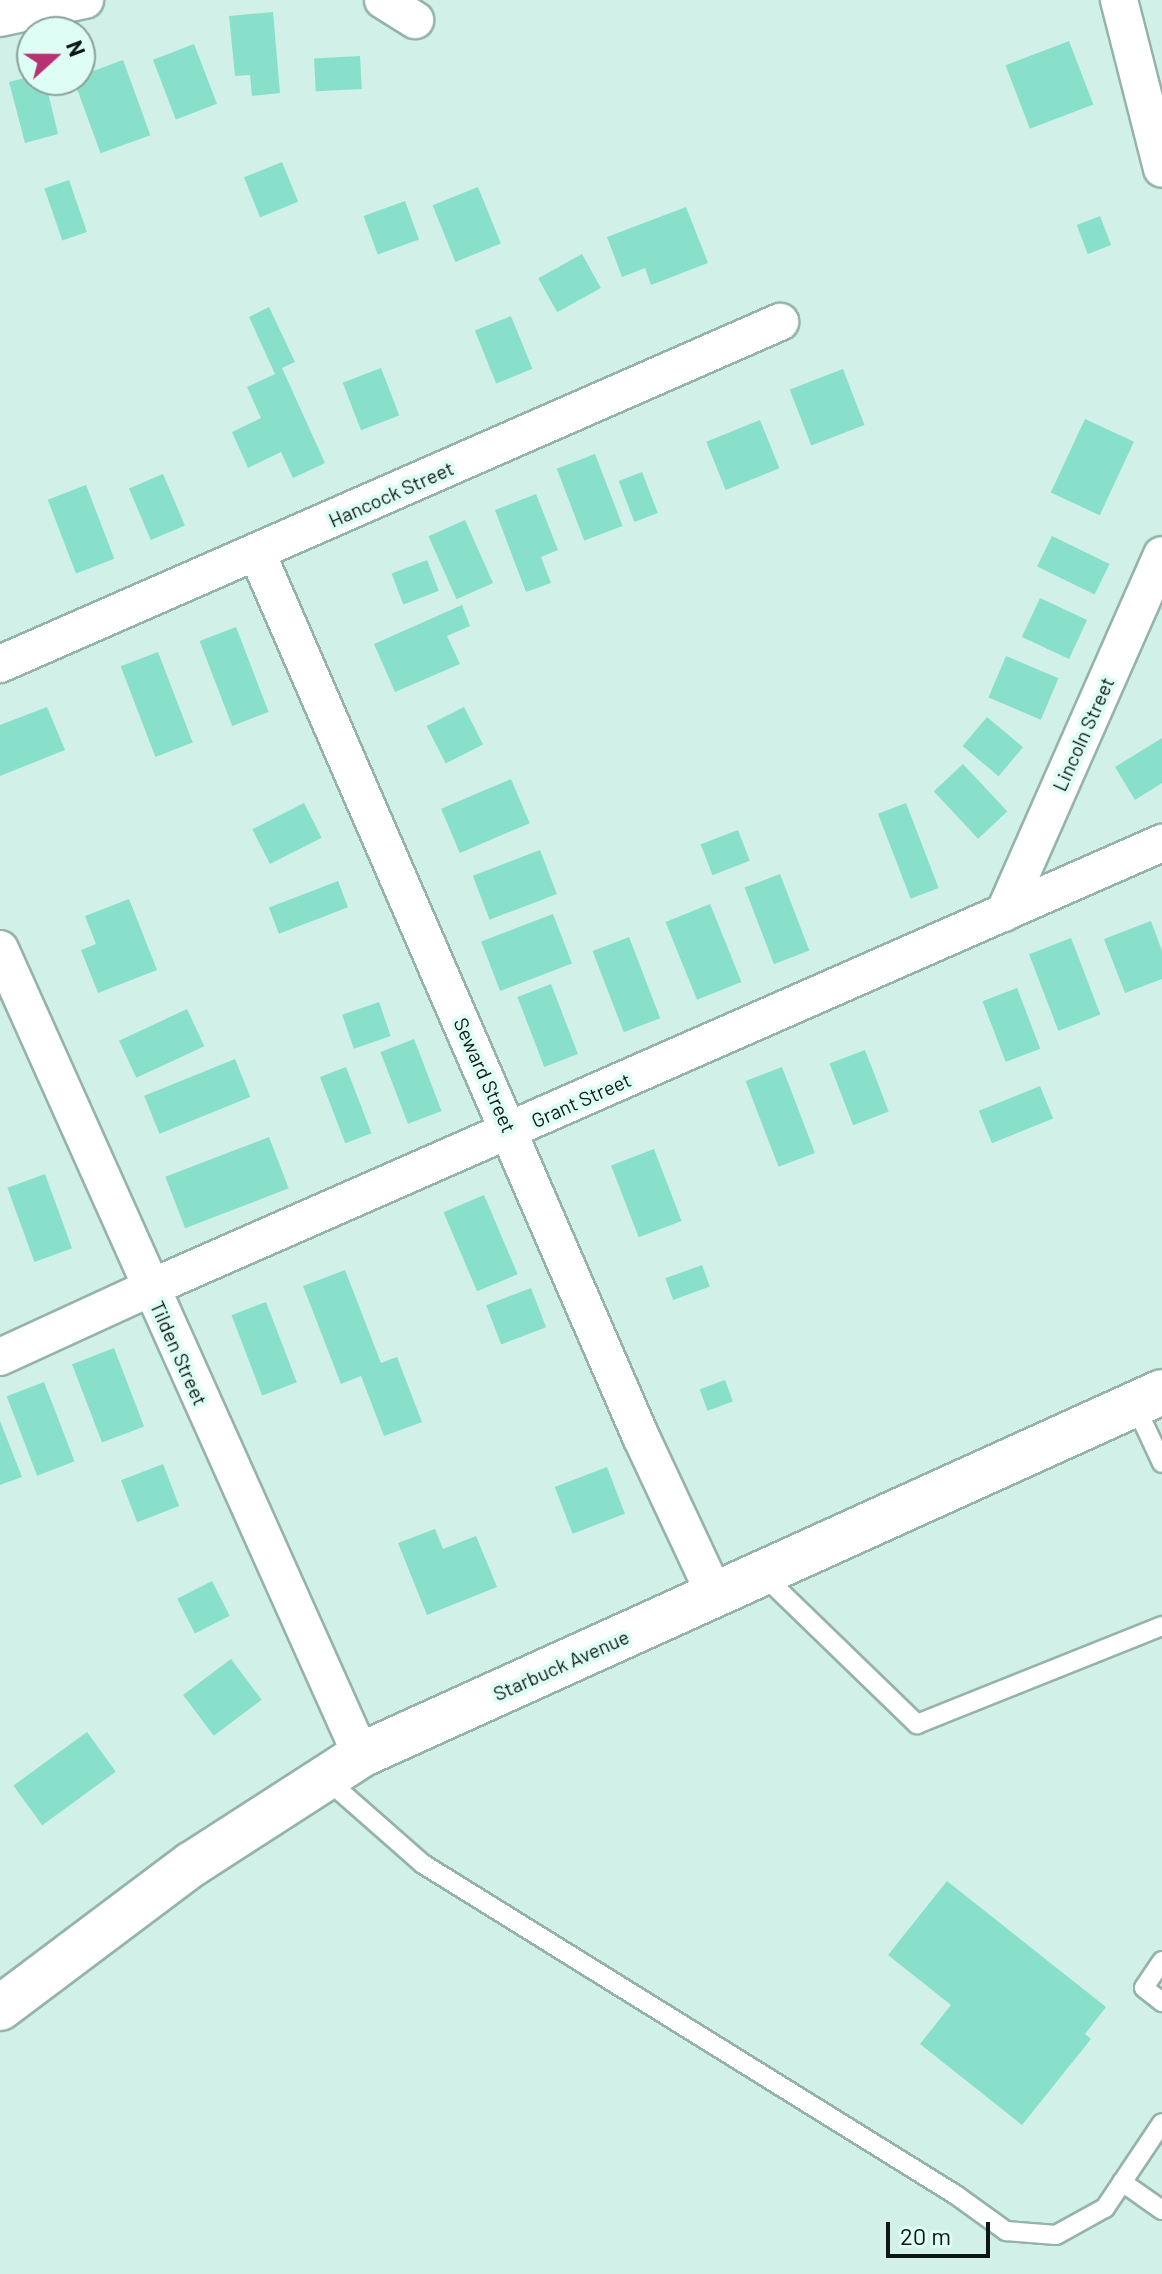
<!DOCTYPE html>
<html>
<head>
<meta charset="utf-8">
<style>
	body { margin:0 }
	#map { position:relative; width:1162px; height:2274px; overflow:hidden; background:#d1f0e7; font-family:Barlow,sans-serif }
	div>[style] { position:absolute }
	.building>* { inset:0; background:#89e0ca; transform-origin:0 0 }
	.roads { filter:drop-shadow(2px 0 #95b3aa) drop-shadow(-2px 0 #95b3aa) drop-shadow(0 2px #95b3aa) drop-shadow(0 -2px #95b3aa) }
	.lane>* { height:18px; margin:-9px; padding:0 9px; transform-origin:9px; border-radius:9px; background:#fff }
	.street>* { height:36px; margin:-18px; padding:0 18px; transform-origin:18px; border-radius:18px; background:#fff }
	.secondary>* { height:44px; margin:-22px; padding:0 22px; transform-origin:22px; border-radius:22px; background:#fff }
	span { translate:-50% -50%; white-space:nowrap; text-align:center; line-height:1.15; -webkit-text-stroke:8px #defdf4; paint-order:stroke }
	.street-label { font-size:20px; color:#0d1815 }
	.north { position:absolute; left:16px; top:16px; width:80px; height:80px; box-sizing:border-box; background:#defdf4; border:2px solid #8aa19b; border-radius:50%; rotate:69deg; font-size:22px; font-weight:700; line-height:32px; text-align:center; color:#0d1815 }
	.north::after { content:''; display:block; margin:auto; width:28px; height:36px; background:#b83273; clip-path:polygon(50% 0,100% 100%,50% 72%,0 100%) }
	.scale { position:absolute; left:886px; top:2222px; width:104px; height:36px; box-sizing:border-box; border:4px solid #0d1815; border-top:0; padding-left:10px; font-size:24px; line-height:28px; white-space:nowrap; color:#0d1815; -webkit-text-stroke:6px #defdf4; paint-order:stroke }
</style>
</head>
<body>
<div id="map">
	<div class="building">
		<i style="clip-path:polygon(273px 12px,280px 93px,252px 96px,250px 75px,235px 76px,229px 16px)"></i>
		<i style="left:1069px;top:41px;width:68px;height:68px;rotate:69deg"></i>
		<i style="left:194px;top:44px;width:64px;height:44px;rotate:69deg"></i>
		<i style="left:360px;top:56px;width:33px;height:46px;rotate:87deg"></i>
		<i style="left:123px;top:60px;width:80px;height:53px;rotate:70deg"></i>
		<i style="clip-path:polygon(32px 76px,32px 80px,45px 80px,58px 134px,25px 143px,9px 82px)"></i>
		<i style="left:282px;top:162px;width:43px;height:41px;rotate:68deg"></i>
		<i style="left:69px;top:180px;width:55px;height:26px;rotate:71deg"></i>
		<i style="left:478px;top:187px;width:61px;height:49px;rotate:68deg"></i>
		<i style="left:405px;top:201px;width:41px;height:44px;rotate:70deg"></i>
		<i style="clip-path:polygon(686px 207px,708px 263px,651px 285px,645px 268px,622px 277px,607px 237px)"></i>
		<i style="left:1100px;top:216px;width:31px;height:25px;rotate:69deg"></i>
		<i style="left:582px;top:254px;width:39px;height:50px;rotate:61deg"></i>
		<i style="clip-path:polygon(269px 307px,295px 362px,282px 368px,325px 463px,293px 478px,281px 452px,248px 468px,232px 432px,261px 418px,247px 387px,275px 374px,249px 317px)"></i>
		<i style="left:511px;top:316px;width:57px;height:39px;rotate:68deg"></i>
		<i style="left:381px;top:368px;width:51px;height:41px;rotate:69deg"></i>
		<i style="left:843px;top:369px;width:60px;height:57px;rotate:69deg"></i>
		<i style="left:1085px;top:419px;width:54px;height:81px;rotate:25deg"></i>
		<i style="left:760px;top:420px;width:52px;height:58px;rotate:68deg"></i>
		<i style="left:595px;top:454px;width:77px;height:41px;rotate:69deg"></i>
		<i style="left:642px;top:472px;width:44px;height:25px;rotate:69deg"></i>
		<i style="left:163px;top:474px;width:56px;height:37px;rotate:67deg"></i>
		<i style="left:86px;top:485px;width:79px;height:41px;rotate:69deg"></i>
		<i style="clip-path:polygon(536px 494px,558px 550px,541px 557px,551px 583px,526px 592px,495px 510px)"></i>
		<i style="left:465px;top:520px;width:69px;height:40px;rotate:66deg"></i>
		<i style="left:1052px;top:536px;width:64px;height:34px;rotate:26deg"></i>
		<i style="left:427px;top:560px;width:33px;height:38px;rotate:69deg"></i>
		<i style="left:1040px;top:598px;width:52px;height:43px;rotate:25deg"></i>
		<i style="clip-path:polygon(462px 605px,470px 626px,447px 636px,460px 664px,395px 692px,374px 644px)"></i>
		<i style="left:236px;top:627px;width:91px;height:39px;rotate:69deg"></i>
		<i style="left:158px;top:652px;width:97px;height:40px;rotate:69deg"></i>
		<i style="left:1006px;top:656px;width:57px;height:45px;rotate:23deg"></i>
		<i style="clip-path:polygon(47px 707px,65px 750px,0 776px,0 725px)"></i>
		<i style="left:464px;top:707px;width:42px;height:42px;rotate:63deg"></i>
		<i style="left:987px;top:717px;width:47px;height:38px;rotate:40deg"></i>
		<i style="clip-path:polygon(1162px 738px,1162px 783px,1135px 800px,1115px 767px)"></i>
		<i style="left:963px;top:764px;width:65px;height:40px;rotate:47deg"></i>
		<i style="left:511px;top:779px;width:48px;height:76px;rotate:67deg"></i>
		<i style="left:304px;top:803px;width:39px;height:58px;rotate:63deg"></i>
		<i style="left:906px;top:803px;width:91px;height:30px;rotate:69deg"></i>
		<i style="left:738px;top:830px;width:33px;height:40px;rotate:69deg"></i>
		<i style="left:540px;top:850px;width:47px;height:72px;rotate:69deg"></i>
		<i style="left:780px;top:874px;width:82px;height:38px;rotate:69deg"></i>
		<i style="left:338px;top:881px;width:28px;height:74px;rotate:69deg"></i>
		<i style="clip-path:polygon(129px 899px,157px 970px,98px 993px,81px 950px,96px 944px,85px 916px)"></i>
		<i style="left:710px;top:904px;width:84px;height:48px;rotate:68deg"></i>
		<i style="left:553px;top:914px;width:53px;height:77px;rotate:69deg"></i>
		<i style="clip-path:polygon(1151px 921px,1162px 951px,1162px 979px,1125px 993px,1104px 939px)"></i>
		<i style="left:629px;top:937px;width:87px;height:39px;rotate:69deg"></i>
		<i style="left:1071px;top:938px;width:82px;height:45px;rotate:69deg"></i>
		<i style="left:551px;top:984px;width:75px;height:36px;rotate:69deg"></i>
		<i style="left:1017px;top:988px;width:65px;height:37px;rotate:69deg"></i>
		<i style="left:379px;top:1002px;width:36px;height:39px;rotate:71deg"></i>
		<i style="left:187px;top:1009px;width:41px;height:75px;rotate:65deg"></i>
		<i style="left:414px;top:1039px;width:77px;height:36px;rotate:69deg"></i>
		<i style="left:865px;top:1050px;width:66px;height:38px;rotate:69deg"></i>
		<i style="left:235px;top:1059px;width:41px;height:98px;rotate:68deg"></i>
		<i style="left:346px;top:1067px;width:71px;height:28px;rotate:69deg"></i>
		<i style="left:782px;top:1067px;width:92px;height:39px;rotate:69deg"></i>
		<i style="left:1040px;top:1086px;width:35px;height:66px;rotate:68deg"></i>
		<i style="left:269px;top:1137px;width:55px;height:111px;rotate:69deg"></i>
		<i style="left:654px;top:1149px;width:77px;height:46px;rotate:69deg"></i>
		<i style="left:45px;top:1174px;width:79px;height:40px;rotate:70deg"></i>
		<i style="left:484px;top:1195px;width:86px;height:44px;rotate:67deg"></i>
		<i style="left:702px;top:1265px;width:23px;height:39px;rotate:70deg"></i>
		<i style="clip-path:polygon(345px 1270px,381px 1363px,397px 1357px,422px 1422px,384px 1436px,361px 1376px,341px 1384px,303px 1286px)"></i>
		<i style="left:531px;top:1288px;width:42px;height:48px;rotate:69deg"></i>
		<i style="left:266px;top:1302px;width:86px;height:37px;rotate:69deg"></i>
		<i style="left:114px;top:1348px;width:84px;height:45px;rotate:69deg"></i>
		<i style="left:725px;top:1380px;width:23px;height:27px;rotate:70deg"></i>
		<i style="left:44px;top:1382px;width:85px;height:40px;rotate:69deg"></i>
		<i style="clip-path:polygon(0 1421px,22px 1477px,0 1485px)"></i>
		<i style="left:163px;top:1464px;width:45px;height:45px;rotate:69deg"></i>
		<i style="left:607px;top:1467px;width:50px;height:56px;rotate:69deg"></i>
		<i style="clip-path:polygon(435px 1529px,443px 1549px,476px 1536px,497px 1587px,427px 1615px,398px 1543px)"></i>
		<i style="left:212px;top:1581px;width:39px;height:39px;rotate:63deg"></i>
		<i style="left:231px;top:1659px;width:51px;height:60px;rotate:53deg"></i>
		<i style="left:87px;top:1732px;width:49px;height:91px;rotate:54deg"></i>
		<i style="clip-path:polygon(947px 1881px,1106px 2007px,1085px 2034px,1091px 2039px,1022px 2125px,920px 2044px,951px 2005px,888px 1955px)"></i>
	</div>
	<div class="roads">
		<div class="lane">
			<i style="left:1135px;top:1405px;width:64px;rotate:65deg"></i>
			<i style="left:762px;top:1574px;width:216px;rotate:44.1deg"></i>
			<i style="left:917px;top:1724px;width:264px;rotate:-21.8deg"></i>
			<i style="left:325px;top:1778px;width:130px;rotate:41.3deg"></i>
			<i style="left:423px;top:1864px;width:627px;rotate:31.84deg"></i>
			<i style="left:956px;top:2195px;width:62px;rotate:35.8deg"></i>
			<i style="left:1006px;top:2231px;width:50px;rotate:4.6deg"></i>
			<i style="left:1056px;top:2235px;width:56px;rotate:-28.9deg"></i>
			<i style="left:1105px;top:2208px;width:102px;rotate:-56.2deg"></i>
			<i style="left:1162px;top:1961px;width:32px;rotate:124deg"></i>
			<i style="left:1144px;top:1988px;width:23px;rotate:38deg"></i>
			<i style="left:1122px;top:2182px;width:49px;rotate:35deg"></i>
		</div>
		<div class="street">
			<i style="left:383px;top:0;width:38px;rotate:32deg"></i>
			<i style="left:1119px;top:0;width:174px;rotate:75.7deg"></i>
			<i style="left:0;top:18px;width:87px;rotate:-12deg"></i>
			<i style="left:257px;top:553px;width:964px;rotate:66.52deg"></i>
			<i style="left:641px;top:1437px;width:174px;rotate:64.9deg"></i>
			<i style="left:0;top:664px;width:852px;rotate:-23.68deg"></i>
			<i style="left:1004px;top:913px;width:391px;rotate:-66.2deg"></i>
			<i style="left:0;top:949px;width:883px;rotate:65.87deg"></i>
			<i style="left:0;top:1357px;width:165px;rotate:-24.7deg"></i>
			<i style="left:150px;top:1288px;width:1106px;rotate:-23.74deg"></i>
		</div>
		<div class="secondary">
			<i style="left:0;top:2008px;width:240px;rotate:-36.9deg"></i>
			<i style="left:192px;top:1864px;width:201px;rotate:-32.8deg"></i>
			<i style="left:361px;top:1755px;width:879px;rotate:-24.38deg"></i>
		</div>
	</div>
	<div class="street-label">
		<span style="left:391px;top:494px;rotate:-24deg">Hancock Street</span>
		<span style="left:1083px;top:734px;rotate:-66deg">Lincoln Street</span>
		<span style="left:485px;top:1075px;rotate:66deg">Seward Street</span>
		<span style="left:581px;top:1100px;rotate:-24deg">Grant Street</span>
		<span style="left:179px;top:1353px;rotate:66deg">Tilden Street</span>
		<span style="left:561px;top:1665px;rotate:-24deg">Starbuck Avenue</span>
	</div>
	<div class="north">N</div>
	<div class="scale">20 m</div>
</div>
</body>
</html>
